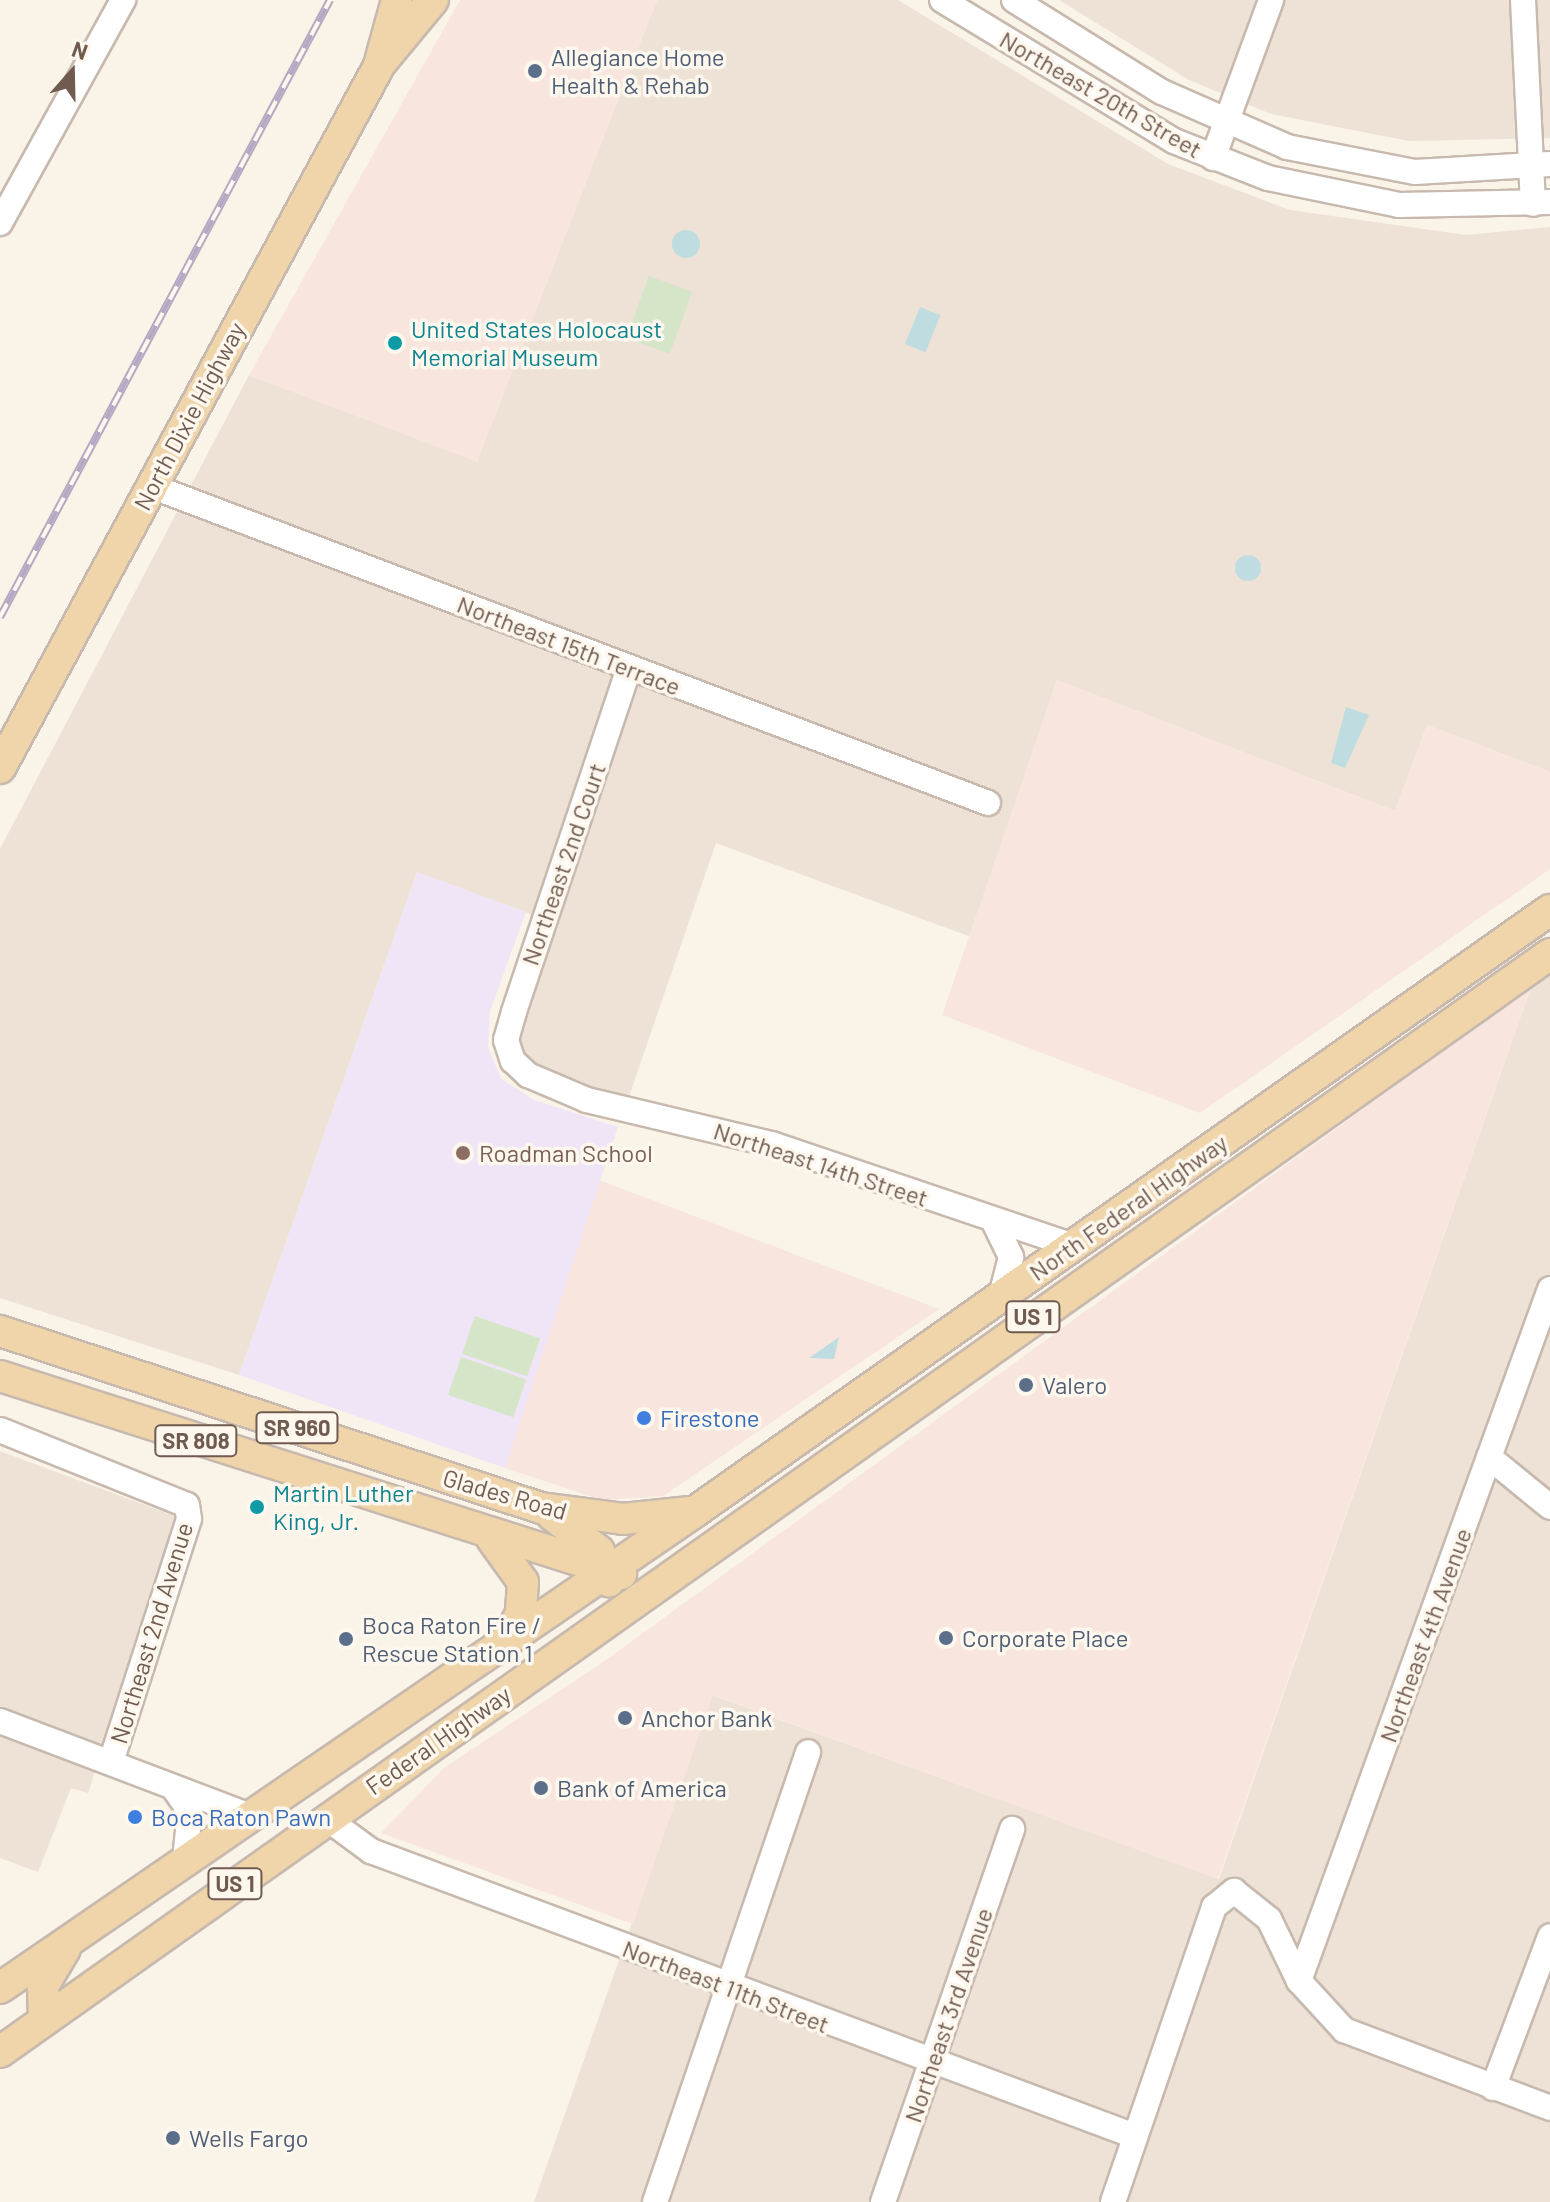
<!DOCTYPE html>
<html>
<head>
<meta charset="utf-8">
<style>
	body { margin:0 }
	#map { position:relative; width:1550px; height:2202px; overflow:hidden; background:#faf3e8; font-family:Barlow,sans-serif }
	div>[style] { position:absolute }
	.residential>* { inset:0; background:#ede2d5 }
	.commercial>* { inset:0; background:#f8e6de }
	.education>* { inset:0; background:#f0e5f6 }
	.green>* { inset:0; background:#d4e5c8; transform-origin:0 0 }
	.water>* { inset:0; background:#bfdce1; transform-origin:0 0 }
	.round { border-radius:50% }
	.roads { filter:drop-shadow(2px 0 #c7b9ae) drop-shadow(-2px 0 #c7b9ae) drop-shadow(0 2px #c7b9ae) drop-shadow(0 -2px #c7b9ae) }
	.minor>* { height:24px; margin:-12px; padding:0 12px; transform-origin:12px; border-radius:12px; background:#fff }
	.major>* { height:30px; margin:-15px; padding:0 15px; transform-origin:15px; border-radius:15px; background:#efd5a9 }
	.rail>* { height:8px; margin-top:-4px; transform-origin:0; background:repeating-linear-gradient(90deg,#fdf7ee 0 15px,#b6a8c2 0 30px); box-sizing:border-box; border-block:2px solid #b6a8c2 }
	.dots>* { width:22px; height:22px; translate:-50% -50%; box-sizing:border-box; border:4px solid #fdf7ee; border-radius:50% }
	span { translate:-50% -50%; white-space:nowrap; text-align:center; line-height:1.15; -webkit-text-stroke:7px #fdf7ee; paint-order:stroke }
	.shield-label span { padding:2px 6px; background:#fdf7ee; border:2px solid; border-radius:6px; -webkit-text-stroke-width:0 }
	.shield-label { font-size:22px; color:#705b50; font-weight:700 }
	.service-label { font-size:24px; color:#4e5e75 }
	.left { translate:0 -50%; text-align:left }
	.street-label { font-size:24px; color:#705b50 }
	.culture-label { font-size:24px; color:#0d838f }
	.education-label { font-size:24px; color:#785e54 }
	.shop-label { font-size:24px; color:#366cbe }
	.north { position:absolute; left:32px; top:32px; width:80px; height:80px; -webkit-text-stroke:6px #fdf7ee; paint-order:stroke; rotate:20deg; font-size:22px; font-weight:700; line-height:32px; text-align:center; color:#705b50 }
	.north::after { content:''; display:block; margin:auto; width:28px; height:36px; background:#705b50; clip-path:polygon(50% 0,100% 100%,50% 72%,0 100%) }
</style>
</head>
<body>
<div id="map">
	<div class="residential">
		<i style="clip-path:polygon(657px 0,898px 0,1168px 164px,1290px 210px,1466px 235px,1550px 227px,1550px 772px,1427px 725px,1395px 811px,1057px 680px,971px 937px,716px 843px,624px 1111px,513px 1061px,544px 919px,417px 872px,239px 1375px,0 1298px,0 849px,249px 375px,477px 461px)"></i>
		<i style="clip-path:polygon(1059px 0,1550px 0,1550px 138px,1409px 141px,1271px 114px,1189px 80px)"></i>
		<i style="clip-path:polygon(1550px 976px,1550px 2202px,534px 2202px,712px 1695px,1219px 1879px,1531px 987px)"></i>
		<i style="clip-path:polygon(0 1451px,177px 1517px,88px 1793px,71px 1788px,38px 1872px,0 1858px)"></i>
	</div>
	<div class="commercial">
		<i style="clip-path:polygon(460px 0,657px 0,477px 462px,249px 375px)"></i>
		<i style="clip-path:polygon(1057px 680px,1395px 811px,1427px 725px,1550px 772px,1550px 869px,1200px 1113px,942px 1015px)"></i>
		<i style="clip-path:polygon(1531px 987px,1218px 1879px,713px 1695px,633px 1924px,381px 1833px,445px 1767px,610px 1657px)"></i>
		<i style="clip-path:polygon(599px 1180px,939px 1309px,663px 1496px,602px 1500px,505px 1468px)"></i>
	</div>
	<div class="education">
		<i style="clip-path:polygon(417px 872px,526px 912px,490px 1011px,488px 1047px,501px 1079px,534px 1100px,618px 1127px,505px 1468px,239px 1375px)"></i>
	</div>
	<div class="green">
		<i style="left:649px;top:276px;width:46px;height:66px;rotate:20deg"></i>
		<i style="left:475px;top:1316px;width:69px;height:40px;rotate:19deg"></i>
		<i style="left:461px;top:1357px;width:69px;height:40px;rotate:19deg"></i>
	</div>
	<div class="water">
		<i class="round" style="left:672px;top:230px;width:28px;height:28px"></i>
		<i style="left:920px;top:307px;width:22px;height:40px;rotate:22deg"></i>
		<i class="round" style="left:1235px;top:555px;width:26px;height:26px"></i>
		<i style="clip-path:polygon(1346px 707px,1369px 715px,1345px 768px,1331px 763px)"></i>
		<i style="clip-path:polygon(839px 1337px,834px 1359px,809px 1358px)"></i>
	</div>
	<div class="roads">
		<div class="minor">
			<i style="left:942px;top:0;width:271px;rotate:31.3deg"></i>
			<i style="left:1174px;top:141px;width:101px;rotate:21.5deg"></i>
			<i style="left:1268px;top:178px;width:134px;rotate:11.6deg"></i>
			<i style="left:1399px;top:205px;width:151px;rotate:-1.1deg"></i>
			<i style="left:1014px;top:0;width:174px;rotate:31.9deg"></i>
			<i style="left:1162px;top:92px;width:137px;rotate:23.7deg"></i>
			<i style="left:1287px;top:147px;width:130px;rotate:11.1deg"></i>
			<i style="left:1415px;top:172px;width:135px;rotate:-3.4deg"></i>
			<i style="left:1523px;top:0;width:204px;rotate:87.2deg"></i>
			<i style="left:1213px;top:158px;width:168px;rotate:-69.8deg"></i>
			<i style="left:0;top:223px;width:255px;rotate:-61.1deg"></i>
			<i style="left:151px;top:486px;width:895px;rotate:20.74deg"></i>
			<i style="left:629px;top:668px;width:363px;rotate:108.5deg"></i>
			<i style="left:514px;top:1012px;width:29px;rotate:106deg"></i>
			<i style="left:506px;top:1040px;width:22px;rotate:72deg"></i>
			<i style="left:513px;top:1061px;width:21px;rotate:43deg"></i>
			<i style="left:528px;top:1075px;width:64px;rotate:23deg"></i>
			<i style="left:587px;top:1100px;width:190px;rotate:13.4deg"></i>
			<i style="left:772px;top:1144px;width:318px;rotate:18.7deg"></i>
			<i style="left:995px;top:1224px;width:37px;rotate:64deg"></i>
			<i style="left:1011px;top:1257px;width:40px;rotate:104.4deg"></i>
			<i style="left:0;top:1430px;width:201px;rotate:21.9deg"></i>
			<i style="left:187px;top:1505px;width:14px;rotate:82deg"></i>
			<i style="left:189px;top:1519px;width:255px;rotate:107.8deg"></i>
			<i style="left:1489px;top:1457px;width:79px;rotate:39.3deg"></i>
			<i style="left:0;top:1721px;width:264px;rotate:20.8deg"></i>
			<i style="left:173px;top:1787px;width:29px;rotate:55deg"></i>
			<i style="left:190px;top:1811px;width:48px;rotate:95.9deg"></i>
			<i style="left:326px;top:1818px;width:56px;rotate:36.3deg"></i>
			<i style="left:371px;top:1851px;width:815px;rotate:20.46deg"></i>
			<i style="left:1299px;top:1981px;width:736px;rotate:-70.06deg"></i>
			<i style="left:1493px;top:2088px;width:162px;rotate:-69.4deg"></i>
			<i style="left:655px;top:2202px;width:475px;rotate:-71.2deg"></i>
			<i style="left:883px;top:2202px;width:395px;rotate:-70.9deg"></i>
			<i style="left:1113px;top:2202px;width:312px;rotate:-71.1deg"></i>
			<i style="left:1214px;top:1907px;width:26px;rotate:-39deg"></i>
			<i style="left:1234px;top:1891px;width:45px;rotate:38.7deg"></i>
			<i style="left:1269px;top:1919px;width:69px;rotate:64.2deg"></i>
			<i style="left:1299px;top:1981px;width:67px;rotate:47.4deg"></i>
			<i style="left:1344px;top:2030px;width:220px;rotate:20.7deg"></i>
		</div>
		<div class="major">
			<i style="left:381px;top:58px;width:60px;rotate:-74.6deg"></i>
			<i style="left:0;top:768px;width:800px;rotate:-61.64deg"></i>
			<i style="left:380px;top:64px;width:83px;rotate:-50.4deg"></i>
			<i style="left:0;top:1331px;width:569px;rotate:18.12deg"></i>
			<i style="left:541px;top:1508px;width:83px;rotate:7.6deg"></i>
			<i style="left:623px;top:1519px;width:67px;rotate:-6deg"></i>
			<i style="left:0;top:1376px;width:652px;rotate:17.68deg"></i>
			<i style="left:552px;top:1515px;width:59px;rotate:37.5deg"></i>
			<i style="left:599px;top:1551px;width:32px;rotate:72deg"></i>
			<i style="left:492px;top:1539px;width:53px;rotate:54.2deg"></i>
			<i style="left:523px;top:1582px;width:31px;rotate:94deg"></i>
			<i style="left:521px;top:1613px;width:28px;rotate:117deg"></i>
			<i style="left:0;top:1988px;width:844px;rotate:-34.42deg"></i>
			<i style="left:696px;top:1511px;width:1044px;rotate:-35.14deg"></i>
			<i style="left:44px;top:2020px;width:34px;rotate:-92deg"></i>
			<i style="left:43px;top:1986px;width:43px;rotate:-59.3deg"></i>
			<i style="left:0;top:2052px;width:1900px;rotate:-35.31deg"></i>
		</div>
	</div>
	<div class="rail">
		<i style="left:0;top:617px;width:700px;rotate:-61.86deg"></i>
	</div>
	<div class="dots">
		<i style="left:535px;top:71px;background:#5c6f8a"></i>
		<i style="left:395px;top:343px;background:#0f9aa8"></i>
		<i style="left:463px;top:1153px;background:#8d6e63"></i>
		<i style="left:1026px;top:1385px;background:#5c6f8a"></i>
		<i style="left:644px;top:1418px;background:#3f7fe0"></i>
		<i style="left:257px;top:1507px;background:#0f9aa8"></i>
		<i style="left:946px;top:1638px;background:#5c6f8a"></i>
		<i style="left:346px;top:1639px;background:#5c6f8a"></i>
		<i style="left:625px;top:1718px;background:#5c6f8a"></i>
		<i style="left:541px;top:1788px;background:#5c6f8a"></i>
		<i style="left:135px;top:1817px;background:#3f7fe0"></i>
		<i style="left:173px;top:2138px;background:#5c6f8a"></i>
	</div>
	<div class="shield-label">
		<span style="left:1033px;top:1317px">US 1</span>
		<span style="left:297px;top:1428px">SR 960</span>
		<span style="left:196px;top:1441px">SR 808</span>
		<span style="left:235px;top:1884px">US 1</span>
	</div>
	<div class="service-label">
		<span class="left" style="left:551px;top:71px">Allegiance Home<br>Health &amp; Rehab</span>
		<span class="left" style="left:1042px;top:1385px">Valero</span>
		<span class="left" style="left:362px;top:1639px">Boca Raton Fire /<br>Rescue Station 1</span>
		<span class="left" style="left:962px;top:1638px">Corporate Place</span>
		<span class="left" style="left:641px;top:1718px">Anchor Bank</span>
		<span class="left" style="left:557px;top:1788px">Bank of America</span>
		<span class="left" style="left:189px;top:2138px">Wells Fargo</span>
	</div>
	<div class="street-label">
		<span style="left:1101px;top:94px;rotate:30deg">Northeast 20th Street</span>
		<span style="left:189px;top:416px;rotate:-62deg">North Dixie Highway</span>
		<span style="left:569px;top:645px;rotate:21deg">Northeast 15th Terrace</span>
		<span style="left:563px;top:864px;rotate:-71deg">Northeast 2nd Court</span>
		<span style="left:821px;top:1164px;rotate:18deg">Northeast 14th Street</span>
		<span style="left:1128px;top:1207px;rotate:-35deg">North Federal Highway</span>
		<span style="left:505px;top:1494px;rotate:16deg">Glades Road</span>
		<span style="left:151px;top:1633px;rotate:-73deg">Northeast 2nd Avenue</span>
		<span style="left:1425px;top:1635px;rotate:-70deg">Northeast 4th Avenue</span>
		<span style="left:438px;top:1740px;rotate:-35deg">Federal Highway</span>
		<span style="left:726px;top:1986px;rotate:21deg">Northeast 11th Street</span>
		<span style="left:948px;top:2015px;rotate:-71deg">Northeast 3rd Avenue</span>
	</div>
	<div class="culture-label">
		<span class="left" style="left:411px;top:343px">United States Holocaust<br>Memorial Museum</span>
		<span class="left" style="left:273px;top:1507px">Martin Luther<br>King, Jr.</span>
	</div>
	<div class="education-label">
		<span class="left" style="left:479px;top:1153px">Roadman School</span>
	</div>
	<div class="shop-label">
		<span class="left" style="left:660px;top:1418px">Firestone</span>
		<span class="left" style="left:151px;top:1817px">Boca Raton Pawn</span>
	</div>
	<div class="north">N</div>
</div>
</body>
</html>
